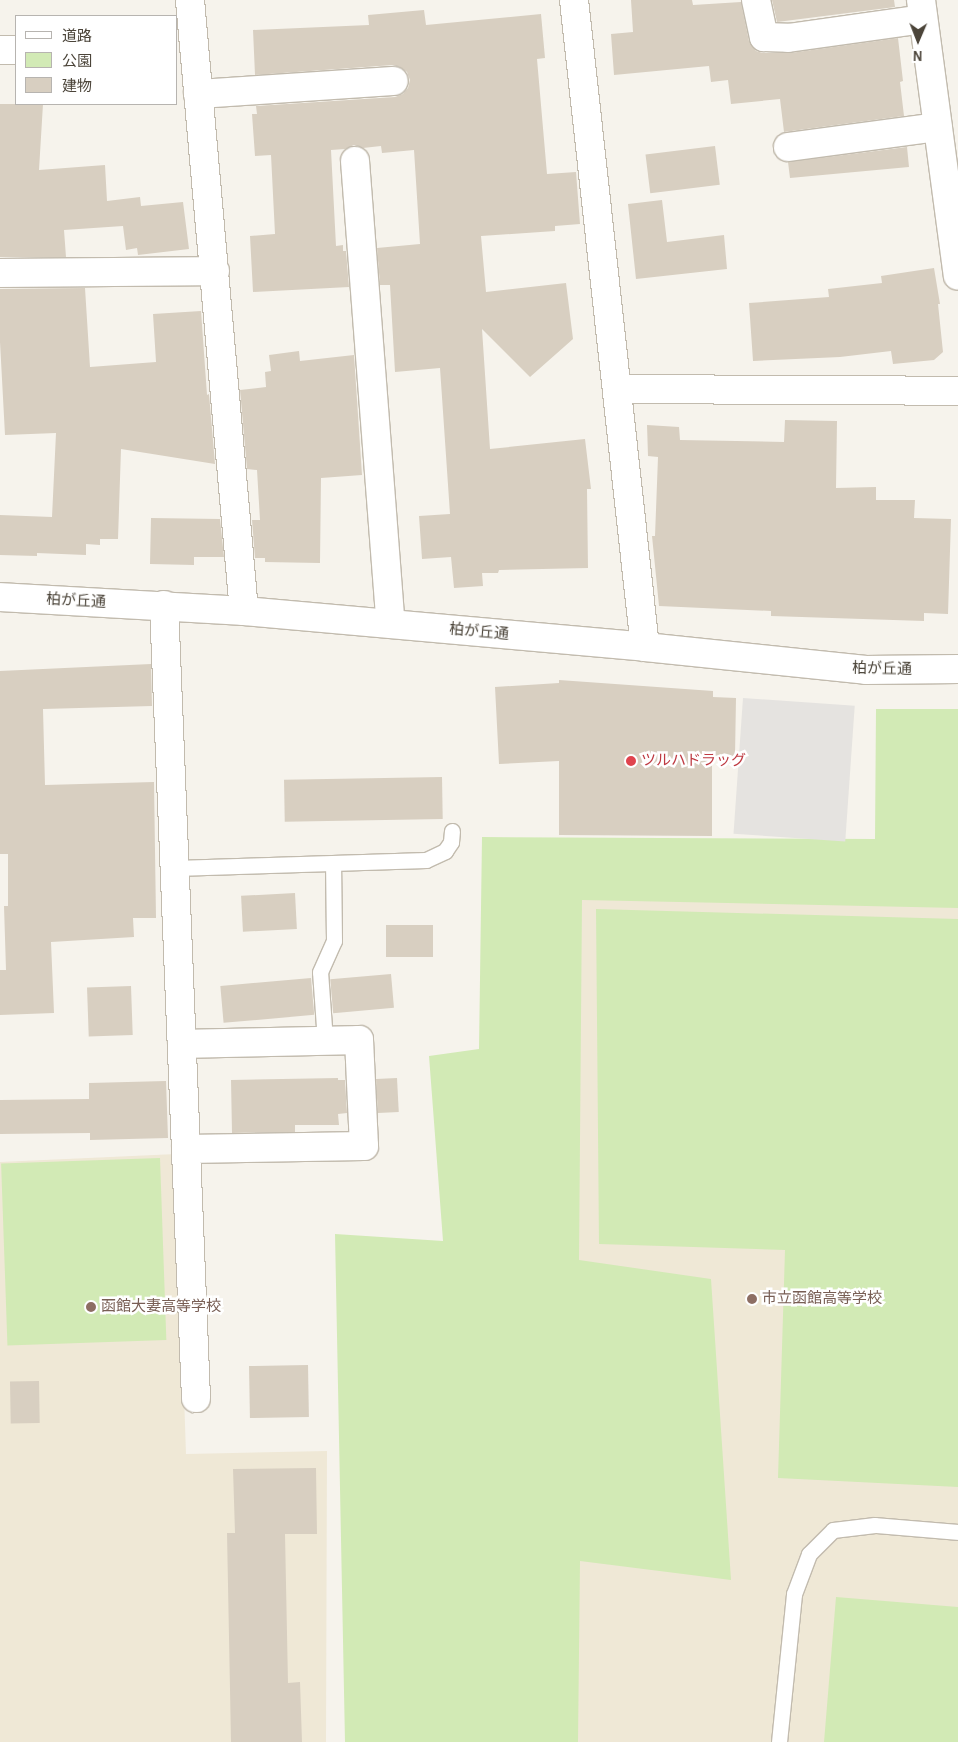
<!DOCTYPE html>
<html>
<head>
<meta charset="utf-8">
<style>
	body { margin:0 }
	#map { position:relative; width:958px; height:1742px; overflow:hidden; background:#f6f3ec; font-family:"Alegreya Sans","Noto Sans JP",sans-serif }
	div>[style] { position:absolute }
	.education>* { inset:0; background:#efe8d6 }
	.green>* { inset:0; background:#d2eab5; transform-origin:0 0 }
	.parking>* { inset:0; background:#e5e3e0; transform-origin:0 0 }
	.building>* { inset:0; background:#d8cfc1; transform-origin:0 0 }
	.roads { filter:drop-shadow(1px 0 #c2bbae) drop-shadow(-1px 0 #c2bbae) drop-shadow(0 1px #c2bbae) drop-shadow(0 -1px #c2bbae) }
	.service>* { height:15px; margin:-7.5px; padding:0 7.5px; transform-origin:7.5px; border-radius:7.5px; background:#fff }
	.minor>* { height:28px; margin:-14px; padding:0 14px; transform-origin:14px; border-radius:14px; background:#fff }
	.tertiary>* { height:28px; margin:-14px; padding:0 14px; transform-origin:14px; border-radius:14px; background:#fff }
	.dots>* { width:14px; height:14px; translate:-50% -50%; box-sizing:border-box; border:2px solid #fff; border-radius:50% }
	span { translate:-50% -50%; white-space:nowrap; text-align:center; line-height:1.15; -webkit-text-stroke:5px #fff; paint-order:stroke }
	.street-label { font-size:15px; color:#4b4439 }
	.health-label { font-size:15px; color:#be3a42 }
	.left { translate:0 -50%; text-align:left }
	.education-label { font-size:15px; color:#785e54 }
	.legend { position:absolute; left:15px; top:15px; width:162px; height:90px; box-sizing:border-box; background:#fff; border:1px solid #b7b4b0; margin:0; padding:6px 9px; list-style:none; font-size:15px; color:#4b4439 }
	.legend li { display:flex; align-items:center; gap:10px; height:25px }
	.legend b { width:25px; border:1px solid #b7b4b0 }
	.north { position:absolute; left:893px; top:15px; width:50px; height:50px; -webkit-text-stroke:4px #fff; paint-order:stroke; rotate:181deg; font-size:14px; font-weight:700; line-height:20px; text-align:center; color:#4b4439 }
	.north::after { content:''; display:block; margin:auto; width:18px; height:22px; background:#4b4439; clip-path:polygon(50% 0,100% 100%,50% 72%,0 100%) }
</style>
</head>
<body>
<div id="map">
	<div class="education">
		<i style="clip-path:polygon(958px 713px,958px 1742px,539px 1742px,553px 857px,883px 854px)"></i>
		<i style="clip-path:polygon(176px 1154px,186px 1454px,327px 1451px,326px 1742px,0 1742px,0 1162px)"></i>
	</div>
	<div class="green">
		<i style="clip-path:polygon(876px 709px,958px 709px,958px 908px,582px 900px,579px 1260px,711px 1279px,731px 1580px,580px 1561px,578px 1742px,345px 1742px,335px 1234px,443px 1241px,429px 1056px,479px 1049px,482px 837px,875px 839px)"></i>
		<i style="clip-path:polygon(596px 909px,958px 919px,958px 1487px,778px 1478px,785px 1250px,599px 1244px)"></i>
		<i style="left:160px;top:1158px;width:182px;height:159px;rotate:88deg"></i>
		<i style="clip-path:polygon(836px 1597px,958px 1607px,958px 1742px,824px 1742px)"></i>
	</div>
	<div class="parking">
		<i style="left:743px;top:698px;width:112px;height:136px;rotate:4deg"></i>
	</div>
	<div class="building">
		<i style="clip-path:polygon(631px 0,692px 0,693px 5px,741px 2px,749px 41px,756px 51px,763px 53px,790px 53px,898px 38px,903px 81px,900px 82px,904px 116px,784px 132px,780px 99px,731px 104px,728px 80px,711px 82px,709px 66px,614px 75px,611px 34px,633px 32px)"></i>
		<i style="clip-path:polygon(772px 0,894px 0,895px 7px,777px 22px)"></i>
		<i style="clip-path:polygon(424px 10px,426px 25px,541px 14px,545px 58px,537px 59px,547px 174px,576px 172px,580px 224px,555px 226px,555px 231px,481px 236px,486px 292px,566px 283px,573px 339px,530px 377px,482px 329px,490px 449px,585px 439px,591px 489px,587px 489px,588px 568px,499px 570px,498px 573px,482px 573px,483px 586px,454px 588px,451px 557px,422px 559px,419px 516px,450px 514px,440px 368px,395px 372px,390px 285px,380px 285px,377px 248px,420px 244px,414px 150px,382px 153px,381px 146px,363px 148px,354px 145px,345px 149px,331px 150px,336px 246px,343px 245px,343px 251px,346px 251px,349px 287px,253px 292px,250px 236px,275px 234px,271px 155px,255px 156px,252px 114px,257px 114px,256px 106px,395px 97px,403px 94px,408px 88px,410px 80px,407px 72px,400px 67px,393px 65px,255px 75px,253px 30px,369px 25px,368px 15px)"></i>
		<i style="clip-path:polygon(0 104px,43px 104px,39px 170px,105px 165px,107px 201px,140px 197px,141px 206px,183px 202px,189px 249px,138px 255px,137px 248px,126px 250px,123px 226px,64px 230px,66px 257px,0 257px)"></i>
		<i style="left:715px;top:146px;width:39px;height:70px;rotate:83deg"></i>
		<i style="clip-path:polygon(907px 147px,909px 167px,790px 178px,788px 162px)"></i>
		<i style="clip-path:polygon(662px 200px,667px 242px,724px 235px,727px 269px,636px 279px,628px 204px)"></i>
		<i style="clip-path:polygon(934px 268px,940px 304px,938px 304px,943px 352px,934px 360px,893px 364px,891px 351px,840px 357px,753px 361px,749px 303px,829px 297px,828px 289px,882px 283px,881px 276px)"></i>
		<i style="clip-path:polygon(85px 288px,90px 367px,156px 362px,153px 314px,201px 311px,207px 395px,209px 394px,215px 464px,121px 449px,118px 539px,100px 539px,100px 545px,86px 544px,86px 555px,37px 553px,37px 556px,0 555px,0 515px,52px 517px,56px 433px,5px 435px,0 342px,0 289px)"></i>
		<i style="clip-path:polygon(299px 351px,300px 361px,354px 355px,362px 475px,321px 478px,320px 563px,265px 562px,265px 558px,255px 558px,252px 520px,260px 520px,257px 470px,247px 469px,240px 390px,266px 387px,265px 372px,271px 371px,269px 355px)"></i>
		<i style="clip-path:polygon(785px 420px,837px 421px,836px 488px,876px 487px,876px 500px,915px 500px,914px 518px,951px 519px,948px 614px,924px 613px,924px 621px,771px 616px,771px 611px,659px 606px,652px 536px,655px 536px,658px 457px,648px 456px,647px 425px,679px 427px,680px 440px,784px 442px)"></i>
		<i style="clip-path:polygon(151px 518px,220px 519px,224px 557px,194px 557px,194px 565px,150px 564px)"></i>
		<i style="clip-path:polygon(151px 664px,152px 706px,43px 709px,45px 785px,154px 782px,156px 918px,133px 918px,134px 937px,51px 942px,54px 1013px,0 1015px,0 970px,6px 970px,4px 906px,8px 906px,8px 854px,0 854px,0 671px)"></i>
		<i style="clip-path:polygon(559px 680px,713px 691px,713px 697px,736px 698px,735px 756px,712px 756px,712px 836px,559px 835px,559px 761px,499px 764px,495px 687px,559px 683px)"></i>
		<i style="left:442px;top:777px;width:42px;height:158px;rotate:89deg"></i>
		<i style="left:295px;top:893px;width:36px;height:54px;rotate:87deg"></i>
		<i style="left:386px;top:925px;width:47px;height:32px"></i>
		<i style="left:391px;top:974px;width:34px;height:61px;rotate:85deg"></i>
		<i style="left:311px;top:978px;width:37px;height:91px;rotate:85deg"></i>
		<i style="left:131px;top:986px;width:49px;height:44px;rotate:88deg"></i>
		<i style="clip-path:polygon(338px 1078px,338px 1080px,345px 1080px,347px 1113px,338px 1114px,339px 1125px,295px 1125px,295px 1132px,232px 1133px,231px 1080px)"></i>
		<i style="left:397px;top:1078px;width:34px;height:21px;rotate:87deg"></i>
		<i style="clip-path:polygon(166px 1081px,168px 1138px,90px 1140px,90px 1133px,0 1134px,0 1100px,89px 1099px,89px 1083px)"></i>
		<i style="left:308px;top:1365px;width:52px;height:59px;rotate:89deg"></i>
		<i style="left:39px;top:1381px;width:42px;height:29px;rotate:89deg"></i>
		<i style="clip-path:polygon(316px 1468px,317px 1534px,285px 1534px,288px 1683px,300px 1682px,302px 1742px,231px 1742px,227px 1533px,235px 1533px,233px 1469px)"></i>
	</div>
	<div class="roads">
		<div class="service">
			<i style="left:175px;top:868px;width:251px;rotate:-1.8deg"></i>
			<i style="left:426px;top:860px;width:21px;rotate:-25deg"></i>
			<i style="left:445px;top:851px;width:11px;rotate:-56deg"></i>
			<i style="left:451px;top:842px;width:11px;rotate:-85deg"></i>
			<i style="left:325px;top:1041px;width:69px;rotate:-94.1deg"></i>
			<i style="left:320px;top:972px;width:34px;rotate:-66deg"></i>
			<i style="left:334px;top:941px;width:77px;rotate:-90.7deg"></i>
			<i style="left:779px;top:1742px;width:149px;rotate:-84.2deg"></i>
			<i style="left:794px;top:1594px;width:43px;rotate:-69.4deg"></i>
			<i style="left:809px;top:1554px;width:34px;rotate:-45deg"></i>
			<i style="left:833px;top:1530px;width:42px;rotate:-6.8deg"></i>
			<i style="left:875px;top:1525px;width:83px;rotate:4.8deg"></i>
		</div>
		<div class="minor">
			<i style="left:190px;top:0;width:613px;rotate:84.95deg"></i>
			<i style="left:574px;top:0;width:651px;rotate:83.74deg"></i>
			<i style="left:756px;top:0;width:38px;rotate:78deg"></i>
			<i style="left:764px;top:37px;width:24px;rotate:2deg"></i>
			<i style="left:788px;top:38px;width:136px;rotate:-8deg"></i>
			<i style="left:921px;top:0;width:278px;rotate:82.4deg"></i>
			<i style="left:0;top:50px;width:16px"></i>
			<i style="left:198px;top:94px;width:196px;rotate:-3.8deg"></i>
			<i style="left:788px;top:147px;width:151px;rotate:-7.6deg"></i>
			<i style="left:355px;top:161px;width:464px;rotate:85.6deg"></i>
			<i style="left:0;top:273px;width:215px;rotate:-0.5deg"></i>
			<i style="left:618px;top:389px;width:340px;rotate:0.3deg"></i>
			<i style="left:164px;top:605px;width:794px;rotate:87.69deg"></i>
			<i style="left:182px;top:1044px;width:177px;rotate:-1.3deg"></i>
			<i style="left:359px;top:1040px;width:106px;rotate:87.3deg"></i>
			<i style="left:364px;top:1146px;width:178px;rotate:179deg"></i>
		</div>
		<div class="tertiary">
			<i style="left:0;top:597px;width:244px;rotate:3.3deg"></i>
			<i style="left:244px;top:611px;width:403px;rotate:5.1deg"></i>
			<i style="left:645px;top:647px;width:222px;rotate:5.9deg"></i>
			<i style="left:866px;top:670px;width:92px;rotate:-0.6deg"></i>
		</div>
	</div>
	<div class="dots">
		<i style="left:631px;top:761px;background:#e0444e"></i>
		<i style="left:752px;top:1299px;background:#8d6e63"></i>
		<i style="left:91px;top:1307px;background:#8d6e63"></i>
	</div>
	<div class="street-label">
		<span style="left:76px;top:601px;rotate:3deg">柏が丘通</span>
		<span style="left:479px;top:632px;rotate:5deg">柏が丘通</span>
		<span style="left:882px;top:669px;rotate:1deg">柏が丘通</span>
	</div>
	<div class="health-label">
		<span class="left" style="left:641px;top:761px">ツルハドラッグ</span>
	</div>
	<div class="education-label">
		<span class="left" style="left:762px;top:1299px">市立函館高等学校</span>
		<span class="left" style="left:101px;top:1307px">函館大妻高等学校</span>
	</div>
	<ul class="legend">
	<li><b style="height:6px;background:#fff"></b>道路</li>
	<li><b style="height:14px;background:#d2eab5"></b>公園</li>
	<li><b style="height:14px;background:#d8cfc1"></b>建物</li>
	</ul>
	<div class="north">N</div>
</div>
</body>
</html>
